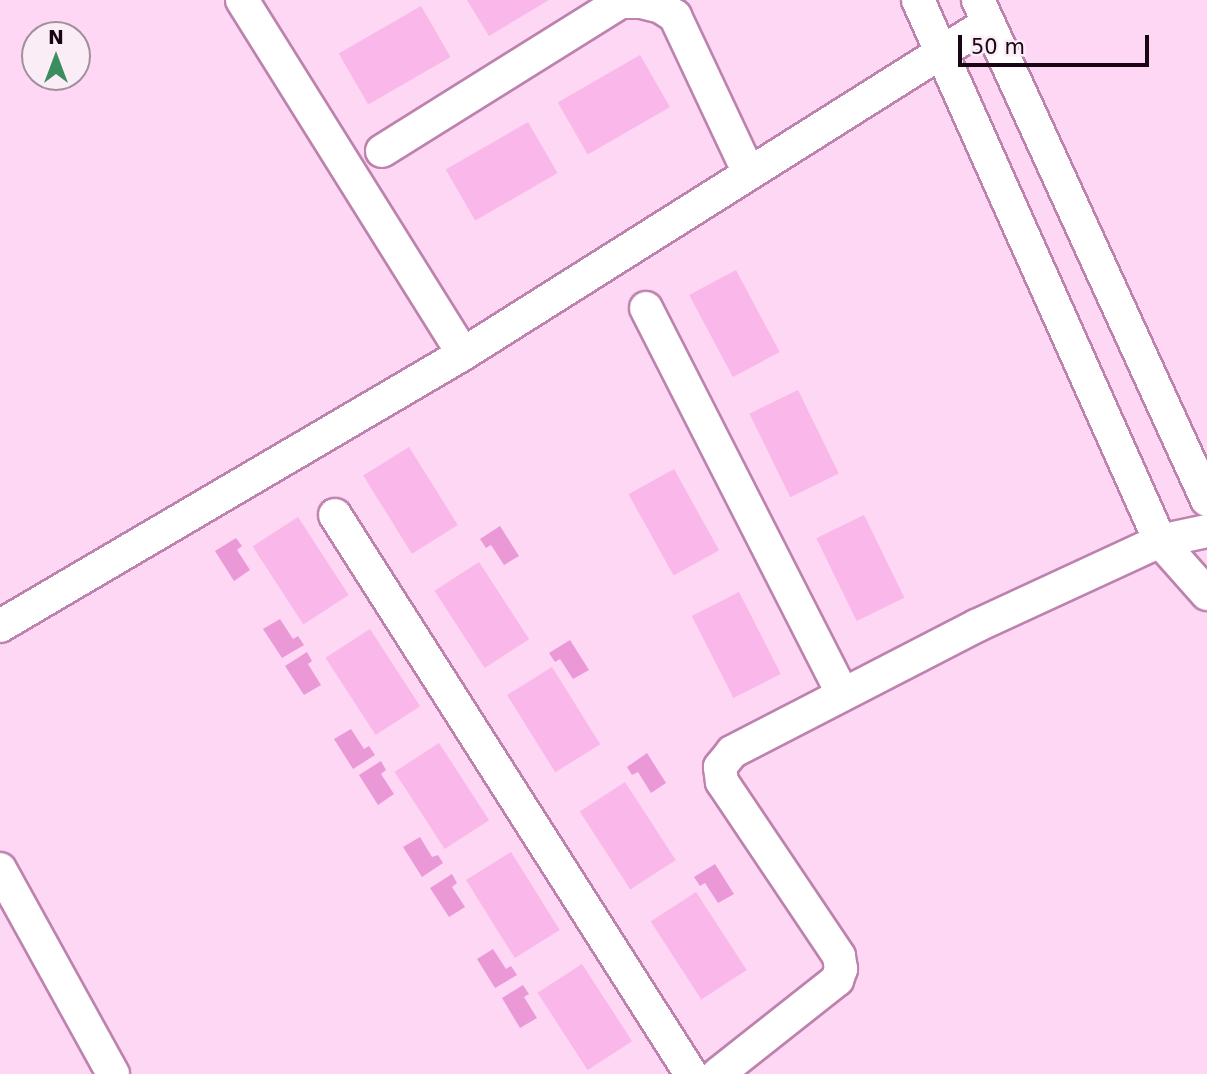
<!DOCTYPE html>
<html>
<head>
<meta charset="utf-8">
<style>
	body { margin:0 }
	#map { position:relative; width:1207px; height:1074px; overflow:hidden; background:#fdd7f3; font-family:"DejaVu Sans",sans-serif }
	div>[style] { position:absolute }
	.water>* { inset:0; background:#ea99d6 }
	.building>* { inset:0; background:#fab7e9; transform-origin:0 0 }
	.roads { filter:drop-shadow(2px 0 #bd82ae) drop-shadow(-2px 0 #bd82ae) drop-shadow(0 2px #bd82ae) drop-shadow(0 -2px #bd82ae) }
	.minor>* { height:32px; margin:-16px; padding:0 16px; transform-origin:16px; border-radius:16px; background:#fff }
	span { translate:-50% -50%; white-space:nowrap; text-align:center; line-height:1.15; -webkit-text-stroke:5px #faedf6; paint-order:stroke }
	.north { position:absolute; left:21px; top:21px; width:70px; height:70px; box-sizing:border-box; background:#faedf6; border:2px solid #a0909c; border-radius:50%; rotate:0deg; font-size:19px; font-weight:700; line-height:28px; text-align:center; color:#190514 }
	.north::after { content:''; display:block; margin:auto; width:24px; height:32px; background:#3b8d5f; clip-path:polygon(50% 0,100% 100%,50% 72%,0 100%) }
	.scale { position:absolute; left:958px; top:35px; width:191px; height:32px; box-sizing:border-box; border:4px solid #190514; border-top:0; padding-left:9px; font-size:21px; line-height:24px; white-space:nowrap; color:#190514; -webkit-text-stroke:5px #faedf6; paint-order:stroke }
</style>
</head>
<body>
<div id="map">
	<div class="water">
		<i style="clip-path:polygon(500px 526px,519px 556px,504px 565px,491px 545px,486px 548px,480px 539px)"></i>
		<i style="clip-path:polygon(236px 538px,242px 546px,237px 550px,250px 570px,234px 581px,215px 551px)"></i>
		<i style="clip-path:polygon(280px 619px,293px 639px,298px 636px,304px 645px,282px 658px,263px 629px)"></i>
		<i style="clip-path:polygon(570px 640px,589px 670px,573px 679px,560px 659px,555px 662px,549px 653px)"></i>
		<i style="clip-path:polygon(307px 652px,312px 661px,308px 664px,321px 685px,304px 695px,285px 666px)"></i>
		<i style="clip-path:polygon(351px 729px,364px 749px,369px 746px,375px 755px,353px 769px,334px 739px)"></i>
		<i style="clip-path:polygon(647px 753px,666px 783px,651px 793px,638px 772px,632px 775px,627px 767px)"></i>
		<i style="clip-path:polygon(381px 761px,386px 770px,381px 774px,394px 794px,378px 805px,359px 775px)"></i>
		<i style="clip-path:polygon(420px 837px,432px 857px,438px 855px,443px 863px,422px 877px,403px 847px)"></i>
		<i style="clip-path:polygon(715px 864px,734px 894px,718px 903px,705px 883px,700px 886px,694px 877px)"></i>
		<i style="clip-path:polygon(452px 874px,457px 883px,452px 887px,465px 907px,449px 917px,430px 888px)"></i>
		<i style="clip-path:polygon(493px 949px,506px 969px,511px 966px,517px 975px,495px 988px,477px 959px)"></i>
		<i style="clip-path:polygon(523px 985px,529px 994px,524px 997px,537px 1018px,520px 1028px,502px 998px)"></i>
	</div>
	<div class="building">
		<i style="clip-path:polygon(467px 0,549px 0,489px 36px)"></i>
		<i style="left:421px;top:6px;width:59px;height:95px;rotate:60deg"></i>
		<i style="left:640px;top:55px;width:60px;height:95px;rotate:60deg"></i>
		<i style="left:528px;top:122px;width:59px;height:95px;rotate:60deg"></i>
		<i style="left:736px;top:270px;width:93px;height:53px;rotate:62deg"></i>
		<i style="left:798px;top:390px;width:93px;height:54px;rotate:64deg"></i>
		<i style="left:409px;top:447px;width:92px;height:54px;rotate:58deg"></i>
		<i style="left:674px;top:469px;width:93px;height:52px;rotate:61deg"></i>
		<i style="left:864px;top:515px;width:92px;height:53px;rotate:64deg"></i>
		<i style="left:298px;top:517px;width:93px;height:54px;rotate:57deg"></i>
		<i style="left:479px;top:562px;width:92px;height:53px;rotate:57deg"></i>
		<i style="left:739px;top:592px;width:92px;height:53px;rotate:63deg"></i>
		<i style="left:370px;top:629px;width:92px;height:53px;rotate:57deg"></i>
		<i style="left:552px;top:667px;width:91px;height:53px;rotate:58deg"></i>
		<i style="left:439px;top:743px;width:92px;height:53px;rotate:57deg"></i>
		<i style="left:625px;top:782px;width:93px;height:54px;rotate:57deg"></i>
		<i style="left:511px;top:852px;width:92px;height:53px;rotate:58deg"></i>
		<i style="left:696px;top:892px;width:93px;height:54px;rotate:57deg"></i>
		<i style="left:582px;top:964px;width:92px;height:53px;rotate:57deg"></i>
	</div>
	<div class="roads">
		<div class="minor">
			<i style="left:242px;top:0;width:417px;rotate:58deg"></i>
			<i style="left:918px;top:0;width:593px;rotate:65.9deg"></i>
			<i style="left:1160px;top:541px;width:71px;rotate:48.4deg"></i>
			<i style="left:978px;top:0;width:550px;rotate:65.39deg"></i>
			<i style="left:382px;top:151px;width:281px;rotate:-32deg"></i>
			<i style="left:620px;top:2px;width:21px"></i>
			<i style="left:641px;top:2px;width:21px;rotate:14deg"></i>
			<i style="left:661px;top:7px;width:17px;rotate:33deg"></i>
			<i style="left:675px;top:16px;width:174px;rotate:64.8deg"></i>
			<i style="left:646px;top:308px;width:432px;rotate:63deg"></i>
			<i style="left:335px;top:515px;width:663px;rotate:57.51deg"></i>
			<i style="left:0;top:626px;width:537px;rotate:-30.43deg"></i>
			<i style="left:463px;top:354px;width:621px;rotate:-32.23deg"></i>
			<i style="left:0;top:869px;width:234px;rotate:61.1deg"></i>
			<i style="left:718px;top:1074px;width:152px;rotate:-38.3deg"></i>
			<i style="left:837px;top:980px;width:12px;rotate:-70deg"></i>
			<i style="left:841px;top:969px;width:13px;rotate:-99deg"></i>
			<i style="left:839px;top:956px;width:210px;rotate:-123.9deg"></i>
			<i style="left:722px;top:782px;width:15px;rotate:-98deg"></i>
			<i style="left:720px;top:767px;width:19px;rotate:-51deg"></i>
			<i style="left:732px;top:752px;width:275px;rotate:-27.3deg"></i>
			<i style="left:976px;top:626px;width:203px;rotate:-24.8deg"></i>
			<i style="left:1160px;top:541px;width:48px;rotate:-12deg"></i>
		</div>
	</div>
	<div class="north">N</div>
	<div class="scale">50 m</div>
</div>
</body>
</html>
